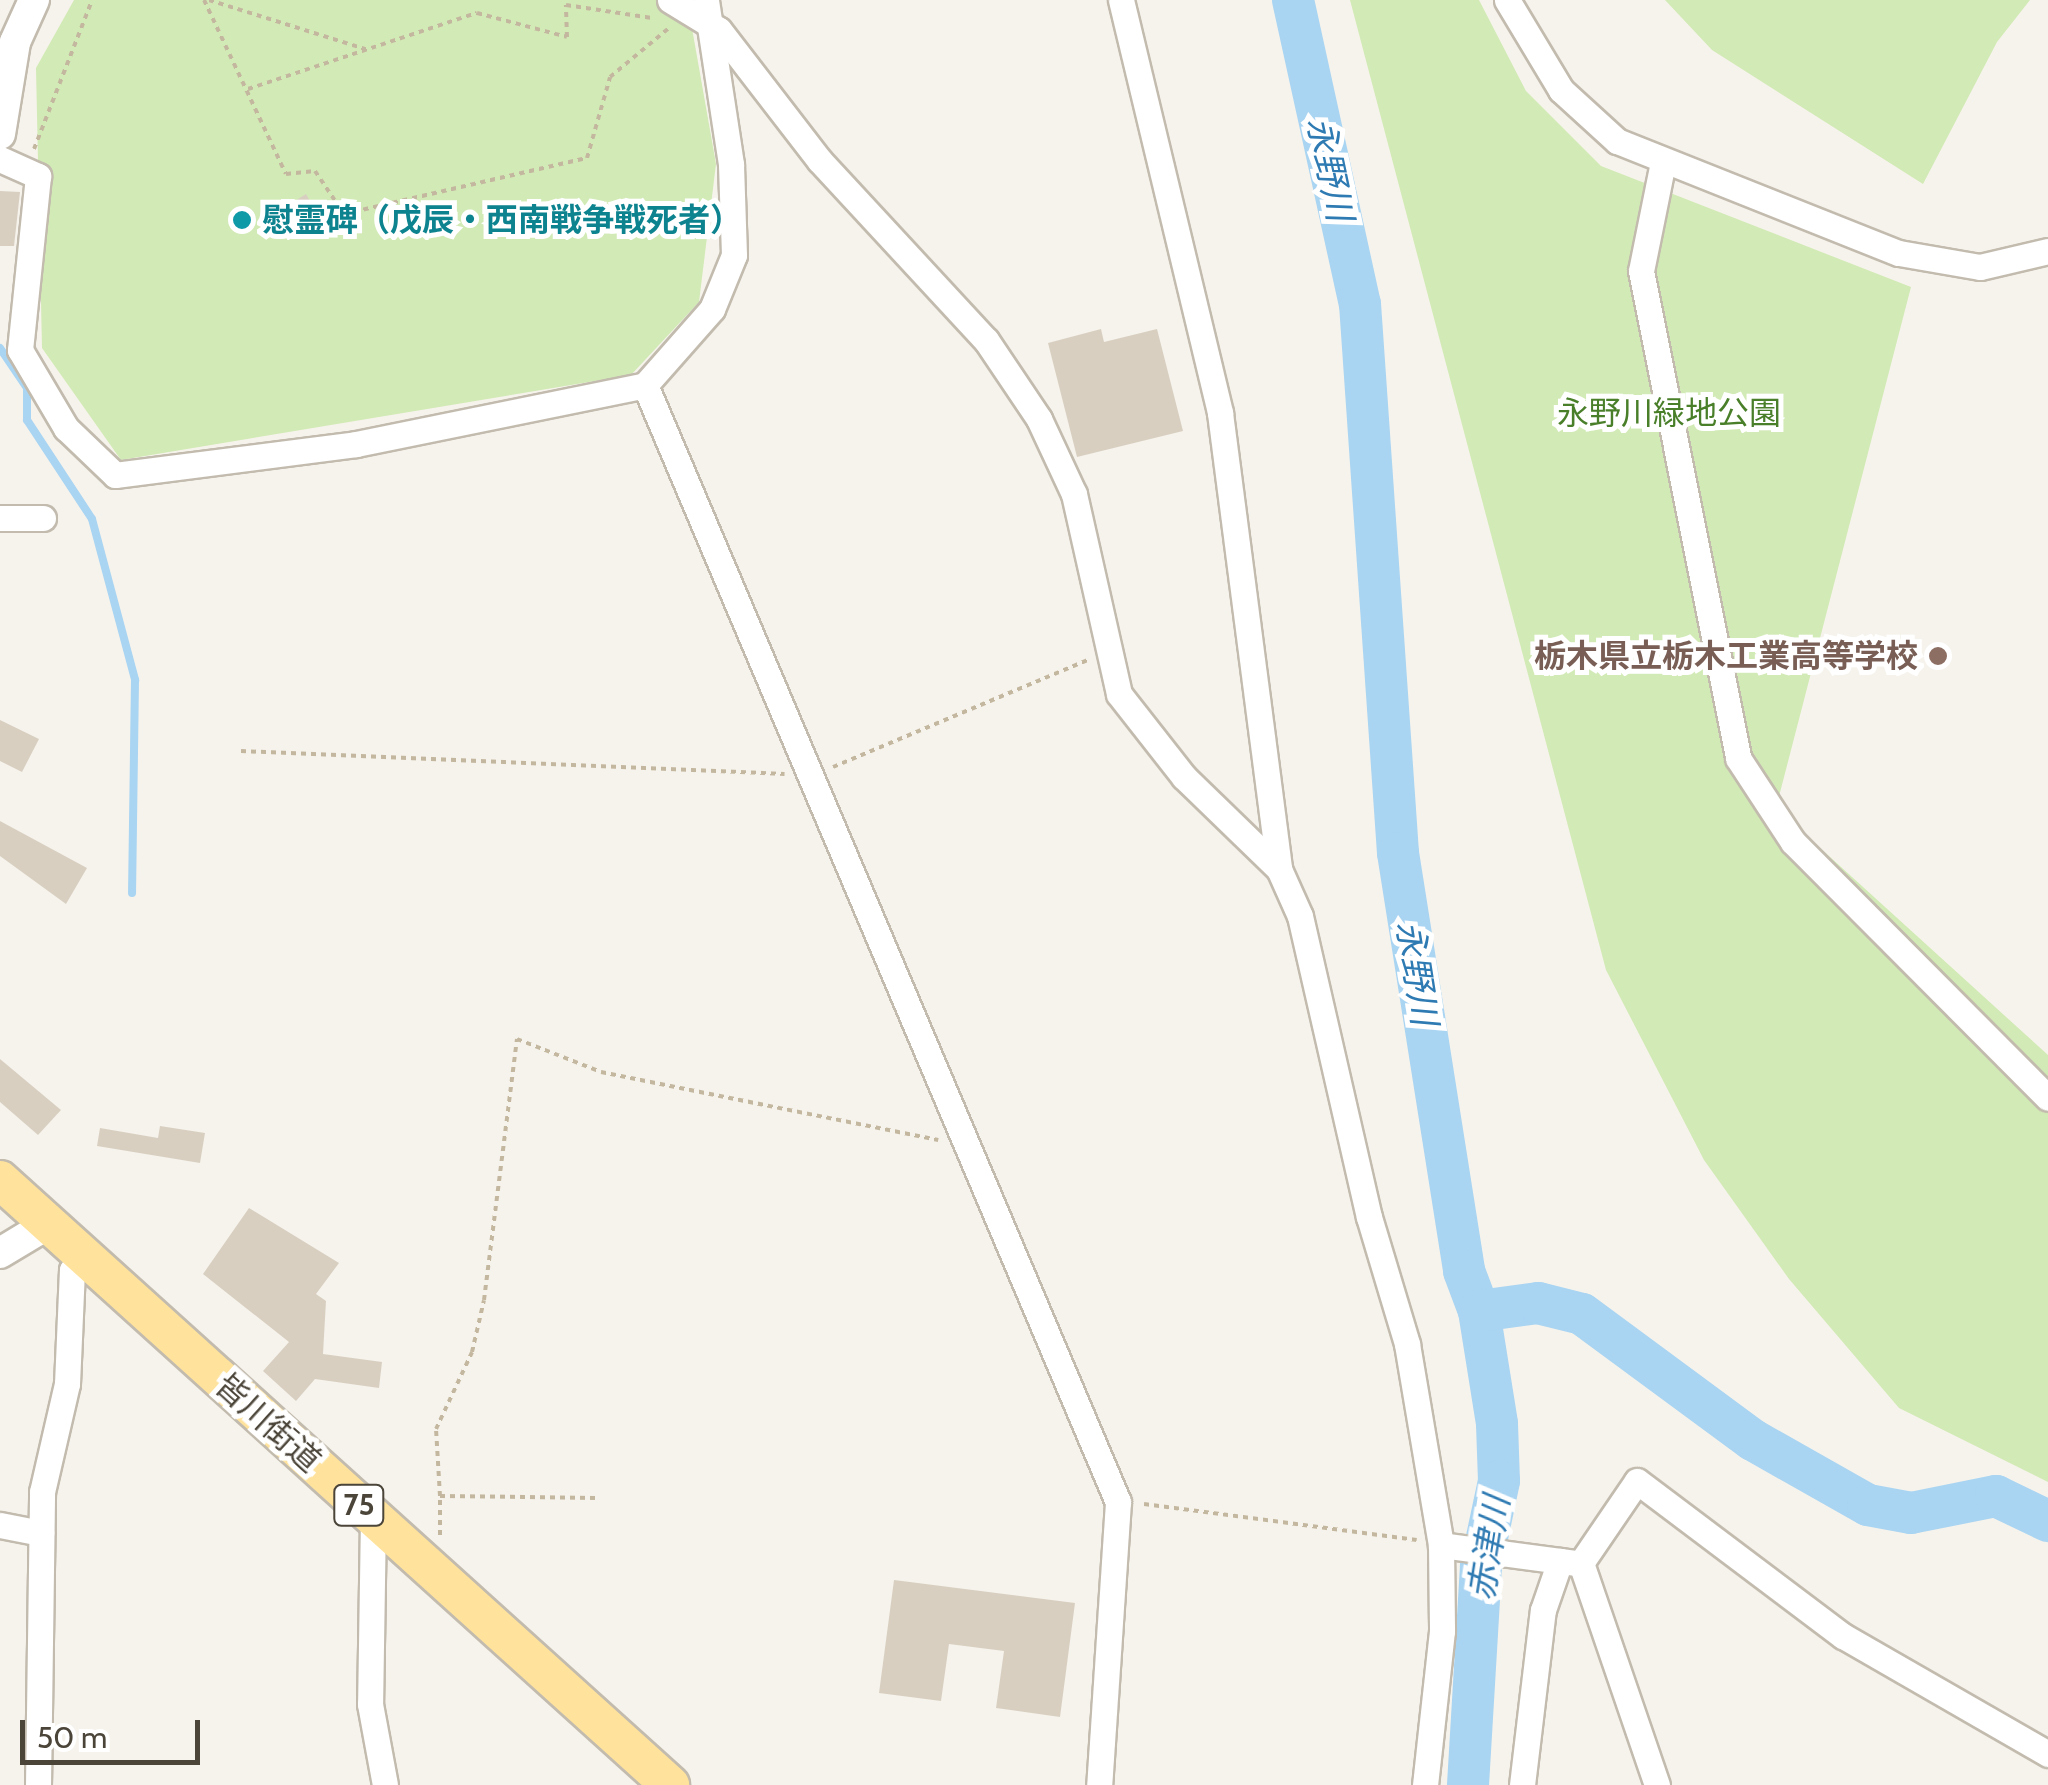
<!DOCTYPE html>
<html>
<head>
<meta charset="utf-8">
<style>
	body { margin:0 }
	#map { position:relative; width:2048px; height:1785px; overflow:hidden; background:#f6f3ec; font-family:Cabin,"Noto Sans JP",sans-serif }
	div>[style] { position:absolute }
	.green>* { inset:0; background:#d2eab5 }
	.stream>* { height:8px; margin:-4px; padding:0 4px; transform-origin:4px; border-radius:4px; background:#a9d4f2 }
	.river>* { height:42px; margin:-21px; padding:0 21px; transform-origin:21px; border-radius:21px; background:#a9d4f2 }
	.building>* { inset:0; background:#d8cfc1 }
	.path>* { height:4px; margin-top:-2px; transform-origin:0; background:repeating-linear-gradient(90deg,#c4b79f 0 5px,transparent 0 10px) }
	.roads { filter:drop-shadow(2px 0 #c2bbae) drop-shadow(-2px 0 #c2bbae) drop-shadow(0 2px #c2bbae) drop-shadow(0 -2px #c2bbae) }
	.minor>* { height:25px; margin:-12.5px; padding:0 12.5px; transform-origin:12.5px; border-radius:12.5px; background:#fff }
	.tertiary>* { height:30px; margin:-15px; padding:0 15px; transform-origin:15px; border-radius:15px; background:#fff }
	.primary>* { height:38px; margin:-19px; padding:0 19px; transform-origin:19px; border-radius:19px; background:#ffe39c }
	.dots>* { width:28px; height:28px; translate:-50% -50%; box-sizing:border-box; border:5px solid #fff; border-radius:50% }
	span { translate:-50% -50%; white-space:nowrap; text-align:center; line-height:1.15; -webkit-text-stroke:10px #fff; paint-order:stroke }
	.shield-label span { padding:2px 8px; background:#fff; border:2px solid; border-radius:8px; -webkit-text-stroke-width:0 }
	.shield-label { font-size:30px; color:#4b4439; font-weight:700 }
	.culture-label { font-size:32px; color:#0d838f; font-weight:700 }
	.left { translate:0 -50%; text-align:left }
	.park-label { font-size:32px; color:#4a7f2a }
	.education-label { font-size:32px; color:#785e54; font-weight:700 }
	.right { translate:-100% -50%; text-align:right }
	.street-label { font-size:32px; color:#4b4439 }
	.water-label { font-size:35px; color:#2e7ab2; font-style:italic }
	.scale { position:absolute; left:20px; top:1720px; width:180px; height:45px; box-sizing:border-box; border:5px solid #4b4439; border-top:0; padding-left:12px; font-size:30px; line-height:35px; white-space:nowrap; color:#4b4439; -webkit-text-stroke:8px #fff; paint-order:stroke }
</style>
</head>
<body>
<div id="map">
	<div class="green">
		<i style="clip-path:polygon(74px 0,687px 0,716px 164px,699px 302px,631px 375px,121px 460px,42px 348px,36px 68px)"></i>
		<i style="clip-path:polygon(1350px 0,1479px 0,1526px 91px,1601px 166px,1911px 287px,1776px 808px,2048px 1055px,2048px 1482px,1899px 1408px,1789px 1279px,1704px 1160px,1606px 970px)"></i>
		<i style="clip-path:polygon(1665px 0,2030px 0,1997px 42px,1923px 184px,1712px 50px)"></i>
	</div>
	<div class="stream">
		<i style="left:0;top:348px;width:48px;rotate:56deg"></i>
		<i style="left:27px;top:388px;width:32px;rotate:90deg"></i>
		<i style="left:27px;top:420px;width:118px;rotate:56.7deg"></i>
		<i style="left:92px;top:519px;width:167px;rotate:75deg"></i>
		<i style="left:135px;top:680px;width:213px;rotate:90.8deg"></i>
	</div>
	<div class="river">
		<i style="left:1293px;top:0;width:311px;rotate:77.6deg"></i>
		<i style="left:1360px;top:304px;width:550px;rotate:86.04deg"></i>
		<i style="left:1398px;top:853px;width:423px;rotate:81deg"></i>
		<i style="left:1464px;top:1271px;width:43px;rotate:69.4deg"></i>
		<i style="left:1479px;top:1311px;width:114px;rotate:80.9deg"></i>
		<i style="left:1497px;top:1424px;width:57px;rotate:88deg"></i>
		<i style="left:1499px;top:1481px;width:87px;rotate:102deg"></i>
		<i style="left:1481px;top:1566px;width:219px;rotate:93.4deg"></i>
		<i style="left:1479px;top:1311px;width:60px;rotate:-7.7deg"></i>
		<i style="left:1538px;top:1303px;width:45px;rotate:14deg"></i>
		<i style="left:1582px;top:1314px;width:212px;rotate:36.4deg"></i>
		<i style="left:1753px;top:1440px;width:132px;rotate:29.5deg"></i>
		<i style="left:1868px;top:1505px;width:44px;rotate:10.5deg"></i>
		<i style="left:1911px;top:1513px;width:87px;rotate:-11.3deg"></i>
		<i style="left:1996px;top:1496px;width:58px;rotate:25.7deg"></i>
	</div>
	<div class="building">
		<i style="clip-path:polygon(0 191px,20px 192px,14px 246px,0 246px)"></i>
		<i style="clip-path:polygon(306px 194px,320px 219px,290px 235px,279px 211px)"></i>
		<i style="clip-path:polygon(1101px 329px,1104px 342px,1157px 329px,1183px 431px,1077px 457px,1048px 343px)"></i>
		<i style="clip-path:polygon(0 720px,39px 739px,22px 772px,0 761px)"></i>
		<i style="clip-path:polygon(0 821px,87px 868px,66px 904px,0 856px)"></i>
		<i style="clip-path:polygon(0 1059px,61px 1110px,38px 1135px,0 1102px)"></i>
		<i style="clip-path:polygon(160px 1126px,205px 1133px,200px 1163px,97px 1146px,100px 1128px,158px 1138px)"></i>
		<i style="clip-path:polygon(249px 1208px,339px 1263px,316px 1294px,326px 1301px,323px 1354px,382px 1362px,379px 1388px,315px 1379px,296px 1401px,263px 1371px,289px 1342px,203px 1274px)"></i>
		<i style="clip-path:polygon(894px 1580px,1075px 1603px,1060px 1717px,996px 1708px,1004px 1651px,949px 1644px,941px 1701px,879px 1693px)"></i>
	</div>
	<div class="path">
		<i style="left:204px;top:0;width:192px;rotate:64.8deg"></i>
		<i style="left:286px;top:174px;width:29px;rotate:-6deg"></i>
		<i style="left:315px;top:171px;width:52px;rotate:56deg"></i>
		<i style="left:344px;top:214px;width:249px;rotate:-13deg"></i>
		<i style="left:587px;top:158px;width:84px;rotate:-74.1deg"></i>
		<i style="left:610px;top:77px;width:77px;rotate:-39.7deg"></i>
		<i style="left:209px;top:0;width:164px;rotate:17.4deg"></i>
		<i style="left:248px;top:89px;width:241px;rotate:-18.4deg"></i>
		<i style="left:477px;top:13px;width:93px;rotate:14.9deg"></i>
		<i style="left:567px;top:37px;width:32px;rotate:-92deg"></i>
		<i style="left:566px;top:5px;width:87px;rotate:8.6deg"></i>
		<i style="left:34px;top:149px;width:160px;rotate:-68.7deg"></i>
		<i style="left:241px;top:751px;width:544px;rotate:2.42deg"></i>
		<i style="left:833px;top:767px;width:276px;rotate:-22.8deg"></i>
		<i style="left:440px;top:1496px;width:67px;rotate:-93.4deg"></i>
		<i style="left:436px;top:1429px;width:85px;rotate:-64.9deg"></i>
		<i style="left:472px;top:1352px;width:53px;rotate:-77deg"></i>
		<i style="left:484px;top:1300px;width:263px;rotate:-82.8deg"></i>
		<i style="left:517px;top:1039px;width:90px;rotate:21.4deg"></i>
		<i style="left:601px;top:1072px;width:344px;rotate:11.4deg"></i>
		<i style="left:1144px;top:1504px;width:275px;rotate:7.5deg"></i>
		<i style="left:440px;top:1535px;width:39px;rotate:-90deg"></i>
		<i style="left:440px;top:1496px;width:155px;rotate:0.7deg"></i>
	</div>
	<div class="roads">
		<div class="minor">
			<i style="left:670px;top:0;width:57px;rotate:31.5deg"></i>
			<i style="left:719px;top:30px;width:165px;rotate:52.4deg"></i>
			<i style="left:820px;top:161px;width:244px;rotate:47.2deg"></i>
			<i style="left:986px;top:340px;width:95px;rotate:56.1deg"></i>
			<i style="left:1039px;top:419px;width:83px;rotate:65deg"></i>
			<i style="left:1074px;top:494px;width:205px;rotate:77.3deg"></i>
			<i style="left:1119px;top:694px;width:105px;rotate:51.9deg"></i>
			<i style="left:1184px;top:777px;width:132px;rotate:44.1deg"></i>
			<i style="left:1121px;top:0;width:425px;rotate:76.5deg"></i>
			<i style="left:1220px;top:413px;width:460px;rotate:82.6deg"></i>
			<i style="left:1279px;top:869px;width:51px;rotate:65.9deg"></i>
			<i style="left:1300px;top:916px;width:309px;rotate:77.1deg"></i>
			<i style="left:1369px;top:1217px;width:133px;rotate:73.3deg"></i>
			<i style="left:1407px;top:1344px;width:204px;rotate:80.4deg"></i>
			<i style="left:1441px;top:1545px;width:86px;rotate:89.3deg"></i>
			<i style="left:1442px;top:1631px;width:155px;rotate:96.3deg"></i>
			<i style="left:1507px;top:0;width:105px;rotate:59deg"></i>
			<i style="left:1561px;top:90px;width:76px;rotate:42.3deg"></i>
			<i style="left:1617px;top:141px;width:303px;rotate:21.7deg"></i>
			<i style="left:1899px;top:253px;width:82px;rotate:9.8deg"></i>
			<i style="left:1980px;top:267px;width:70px;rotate:-13.2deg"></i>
			<i style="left:0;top:159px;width:42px;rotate:24.1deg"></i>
			<i style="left:38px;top:176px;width:175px;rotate:95.9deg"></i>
			<i style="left:20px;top:350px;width:91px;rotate:59.5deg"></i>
			<i style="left:66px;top:428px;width:68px;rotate:43.8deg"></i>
			<i style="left:115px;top:475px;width:243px;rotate:-7.3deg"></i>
			<i style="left:356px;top:444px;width:295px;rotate:-11.5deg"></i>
			<i style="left:645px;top:385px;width:101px;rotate:-48.6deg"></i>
			<i style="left:712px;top:309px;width:58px;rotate:-67.8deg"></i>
			<i style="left:734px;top:255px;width:91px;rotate:-91.9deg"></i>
			<i style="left:731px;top:164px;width:166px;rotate:-98.7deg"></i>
			<i style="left:1663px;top:162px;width:111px;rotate:101.4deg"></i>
			<i style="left:1641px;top:271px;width:497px;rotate:78.7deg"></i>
			<i style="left:1738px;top:758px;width:100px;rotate:56.8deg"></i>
			<i style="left:1793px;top:842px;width:361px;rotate:45.1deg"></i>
			<i style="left:645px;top:385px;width:1213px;rotate:67.05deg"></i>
			<i style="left:1118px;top:1502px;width:284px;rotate:93.8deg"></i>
			<i style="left:0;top:518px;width:43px"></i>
			<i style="left:373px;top:1518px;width:186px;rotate:90.9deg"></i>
			<i style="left:370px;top:1704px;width:82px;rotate:79.5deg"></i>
			<i style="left:0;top:1525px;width:42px;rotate:11deg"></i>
			<i style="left:1441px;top:1545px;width:136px;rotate:7.6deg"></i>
			<i style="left:38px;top:1785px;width:293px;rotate:-89.2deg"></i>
			<i style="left:42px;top:1492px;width:111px;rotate:-77deg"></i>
			<i style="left:67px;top:1384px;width:114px;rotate:-87.5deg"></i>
			<i style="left:72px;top:1270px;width:18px;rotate:-41deg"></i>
			<i style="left:1522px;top:1785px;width:176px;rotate:-83.2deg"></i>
			<i style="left:1543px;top:1610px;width:52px;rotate:-70.9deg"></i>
			<i style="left:1657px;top:1785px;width:235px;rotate:-108.9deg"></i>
			<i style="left:1581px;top:1563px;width:99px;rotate:-55.7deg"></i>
			<i style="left:1637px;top:1481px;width:258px;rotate:37deg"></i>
			<i style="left:1843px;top:1636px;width:237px;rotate:29.9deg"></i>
		</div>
		<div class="tertiary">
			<i style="left:0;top:134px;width:93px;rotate:-80.7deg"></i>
			<i style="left:15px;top:42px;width:46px;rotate:-65.7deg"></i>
			<i style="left:0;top:1253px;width:56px;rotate:-31.1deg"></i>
		</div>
		<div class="primary">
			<i style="left:0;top:1180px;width:903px;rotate:42.08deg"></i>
		</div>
	</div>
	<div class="dots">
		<i style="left:242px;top:220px;background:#0f9aa8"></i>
		<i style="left:1938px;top:656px;background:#8d6e63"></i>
	</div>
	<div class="shield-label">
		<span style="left:359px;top:1505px">75</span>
	</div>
	<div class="culture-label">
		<span class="left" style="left:262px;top:220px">慰霊碑（戊辰・西南戦争戦死者）</span>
	</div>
	<div class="park-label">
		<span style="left:1669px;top:413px">永野川緑地公園</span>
	</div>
	<div class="education-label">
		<span class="right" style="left:1918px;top:656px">栃木県立栃木工業高等学校</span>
	</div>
	<div class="street-label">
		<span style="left:268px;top:1423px;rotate:42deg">皆川街道</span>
	</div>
	<div class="water-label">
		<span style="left:1330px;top:169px;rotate:78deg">永野川</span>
		<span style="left:1417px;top:973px;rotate:81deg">永野川</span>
		<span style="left:1489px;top:1548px;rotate:-81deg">赤津川</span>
	</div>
	<div class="scale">50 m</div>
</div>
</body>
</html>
